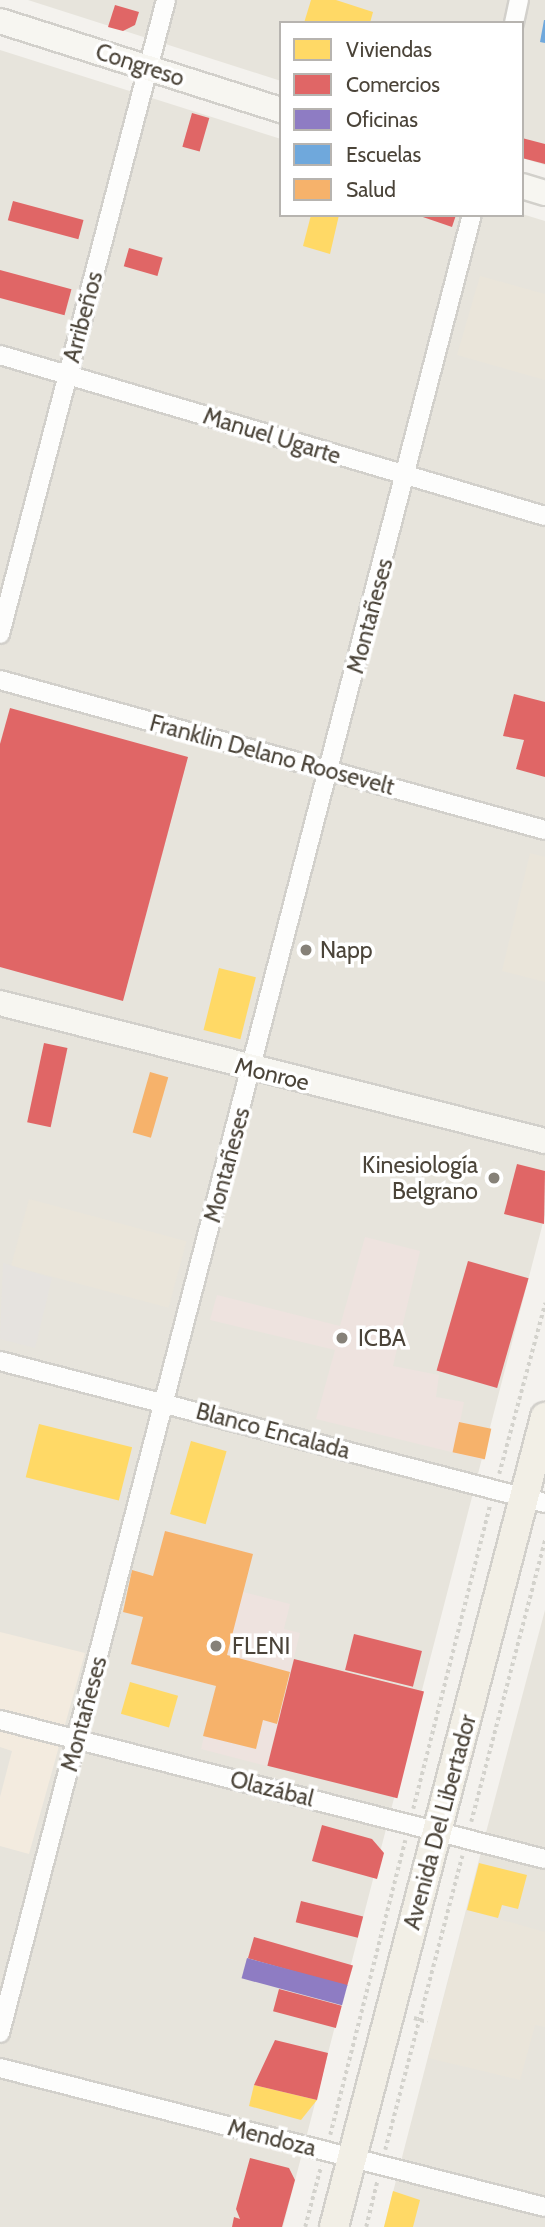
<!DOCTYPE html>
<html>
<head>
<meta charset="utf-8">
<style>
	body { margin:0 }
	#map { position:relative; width:545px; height:2227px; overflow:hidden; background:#f4f2ee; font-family:Cabin,sans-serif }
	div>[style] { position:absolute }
	.residential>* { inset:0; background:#e7e4dc }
	.commercial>* { inset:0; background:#f3ebdf }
	.education>* { inset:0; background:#eae5da; transform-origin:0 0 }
	.medical>* { inset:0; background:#eee3df }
	.parking>* { inset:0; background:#e6e3df }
	.homes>* { inset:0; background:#ffd966; transform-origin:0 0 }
	.shops>* { inset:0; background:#e06666; transform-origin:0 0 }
	.offices>* { inset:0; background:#8e7cc3; transform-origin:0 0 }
	.schools>* { inset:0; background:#6fa8dc }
	.health>* { inset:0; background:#f6b26b; transform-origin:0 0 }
	.path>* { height:3.5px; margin-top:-1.75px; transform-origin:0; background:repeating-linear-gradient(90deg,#d3d2cc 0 3.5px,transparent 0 7px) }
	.roads { filter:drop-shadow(2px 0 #d2d0cb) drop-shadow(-2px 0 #d2d0cb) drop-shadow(0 2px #d2d0cb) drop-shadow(0 -2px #d2d0cb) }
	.street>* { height:18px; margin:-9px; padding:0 9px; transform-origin:9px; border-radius:9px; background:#fdfdfc }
	.secondary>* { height:24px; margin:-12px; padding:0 12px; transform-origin:12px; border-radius:12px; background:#f7f6f1 }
	.primary>* { height:28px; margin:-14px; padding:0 14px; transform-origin:14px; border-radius:14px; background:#f2efe6 }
	.dots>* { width:19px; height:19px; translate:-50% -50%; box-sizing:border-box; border:4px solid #fff; border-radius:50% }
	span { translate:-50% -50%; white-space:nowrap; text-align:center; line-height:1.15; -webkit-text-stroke:7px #fff; paint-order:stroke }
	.street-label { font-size:23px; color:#4b4439 }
	.poi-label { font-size:23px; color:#4b4439 }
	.left { translate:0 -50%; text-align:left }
	.right { translate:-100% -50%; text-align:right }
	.legend { position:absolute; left:279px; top:21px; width:245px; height:196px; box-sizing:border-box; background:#fff; border:2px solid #b7b4b0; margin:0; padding:9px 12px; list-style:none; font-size:21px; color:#4b4439 }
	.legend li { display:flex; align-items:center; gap:14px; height:35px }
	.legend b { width:35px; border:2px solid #b7b4b0 }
</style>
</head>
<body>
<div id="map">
	<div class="residential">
		<i style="clip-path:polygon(28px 0,545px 0,545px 165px,522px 158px,522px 23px,281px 23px,281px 81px)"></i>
		<i style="clip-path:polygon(0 50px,281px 139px,281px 215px,522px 214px,545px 221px,545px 1215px,283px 2227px,0 2227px)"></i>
		<i style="clip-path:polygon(545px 1610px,545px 2227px,384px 2227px,489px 1821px)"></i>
	</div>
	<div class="commercial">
		<i style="clip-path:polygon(0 1632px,85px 1653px,29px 1854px,0 1846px,0 1797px,12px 1751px,0 1747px)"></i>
	</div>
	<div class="education">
		<i style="clip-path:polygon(480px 276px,545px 294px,545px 380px,457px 355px)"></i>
		<i style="clip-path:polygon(530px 853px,545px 857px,545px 982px,502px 971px)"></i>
		<i style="left:29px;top:1199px;width:163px;height:69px;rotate:15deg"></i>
		<i style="clip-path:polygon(467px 1910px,545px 1932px,545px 2027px,535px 2025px,520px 2080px,428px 2058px)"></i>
	</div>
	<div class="medical">
		<i style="clip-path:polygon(365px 1237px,420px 1251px,393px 1366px,439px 1375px,436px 1397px,464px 1402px,460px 1422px,491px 1429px,484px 1460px,316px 1419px,335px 1350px,210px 1320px,217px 1295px,340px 1326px)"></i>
		<i style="clip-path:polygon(165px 1531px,253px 1554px,243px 1592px,290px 1604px,284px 1629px,300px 1633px,267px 1766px,201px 1749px,216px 1686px,131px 1664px)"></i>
	</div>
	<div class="parking">
		<i style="clip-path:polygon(3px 1263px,52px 1278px,35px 1348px,0 1339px)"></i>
	</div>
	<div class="homes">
		<i style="clip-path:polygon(311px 0,336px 0,373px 12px,370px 23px,304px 23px)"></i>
		<i style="clip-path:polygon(311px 215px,339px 215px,330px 254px,303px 246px)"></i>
		<i style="left:219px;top:968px;width:38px;height:64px;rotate:14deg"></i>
		<i style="left:39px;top:1424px;width:96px;height:55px;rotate:14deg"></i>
		<i style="left:191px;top:1441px;width:37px;height:76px;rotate:16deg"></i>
		<i style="left:130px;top:1682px;width:50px;height:33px;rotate:16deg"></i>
		<i style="clip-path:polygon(479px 1863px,527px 1875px,518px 1909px,502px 1905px,498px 1918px,467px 1910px)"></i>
		<i style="clip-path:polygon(254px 2085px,317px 2100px,301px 2120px,249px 2106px)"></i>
		<i style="clip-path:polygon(393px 2191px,420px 2200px,413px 2227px,384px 2227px)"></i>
	</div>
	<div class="shops">
		<i style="clip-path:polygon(115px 5px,139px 12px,135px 25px,123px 31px,108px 27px)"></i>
		<i style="left:192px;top:113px;width:18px;height:35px;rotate:16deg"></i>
		<i style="clip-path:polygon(522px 138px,545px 144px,545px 164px,522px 158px)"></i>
		<i style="left:13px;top:201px;width:73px;height:20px;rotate:15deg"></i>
		<i style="clip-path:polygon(417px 215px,456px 215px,452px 227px)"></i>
		<i style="left:129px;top:248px;width:35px;height:19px;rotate:16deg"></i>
		<i style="left:0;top:270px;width:74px;height:27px;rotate:15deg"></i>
		<i style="clip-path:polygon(514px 694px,545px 702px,545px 777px,516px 769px,524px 740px,503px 736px)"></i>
		<i style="clip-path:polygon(10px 708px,188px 757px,123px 1001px,0 967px,0 744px)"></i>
		<i style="left:44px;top:1043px;width:24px;height:81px;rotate:12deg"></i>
		<i style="clip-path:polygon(517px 1164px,545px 1171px,544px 1224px,504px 1214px)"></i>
		<i style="left:468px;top:1261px;width:63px;height:114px;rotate:16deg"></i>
		<i style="left:354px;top:1634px;width:70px;height:37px;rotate:14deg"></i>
		<i style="left:294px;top:1659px;width:134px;height:110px;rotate:14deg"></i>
		<i style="clip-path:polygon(322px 1825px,372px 1839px,384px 1853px,377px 1879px,312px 1861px)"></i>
		<i style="left:301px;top:1901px;width:64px;height:22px;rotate:14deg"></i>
		<i style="left:254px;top:1937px;width:103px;height:22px;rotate:16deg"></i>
		<i style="left:279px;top:1989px;width:65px;height:23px;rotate:15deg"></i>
		<i style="clip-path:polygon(275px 2040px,328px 2053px,317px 2100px,254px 2085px)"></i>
		<i style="clip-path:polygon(250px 2158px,289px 2168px,295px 2180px,282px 2227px,232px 2227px,234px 2217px,240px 2219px,236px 2209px)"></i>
	</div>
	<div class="offices">
		<i style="left:247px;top:1958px;width:104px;height:21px;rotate:15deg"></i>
	</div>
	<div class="schools">
		<i style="clip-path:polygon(544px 20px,545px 20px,545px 43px,540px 42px)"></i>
	</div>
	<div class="health">
		<i style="left:150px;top:1072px;width:19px;height:63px;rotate:16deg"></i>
		<i style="left:459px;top:1422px;width:33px;height:31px;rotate:12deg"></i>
		<i style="clip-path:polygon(165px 1531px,253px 1554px,227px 1655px,290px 1672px,277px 1724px,263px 1720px,256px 1749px,203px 1736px,216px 1686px,131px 1664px,143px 1617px,123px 1612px,132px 1570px,153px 1576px)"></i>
	</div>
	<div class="path">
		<i style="left:499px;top:1474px;width:177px;rotate:-74.9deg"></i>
		<i style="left:413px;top:1809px;width:314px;rotate:-75.8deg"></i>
		<i style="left:471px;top:1822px;width:292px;rotate:-75.3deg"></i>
		<i style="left:414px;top:2018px;width:14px;rotate:17deg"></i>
		<i style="left:330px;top:2135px;width:304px;rotate:-75.7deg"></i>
		<i style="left:385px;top:2150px;width:304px;rotate:-75.3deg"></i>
		<i style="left:305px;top:2227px;width:63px;rotate:-75.3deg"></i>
		<i style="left:366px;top:2227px;width:46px;rotate:-76.3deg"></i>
	</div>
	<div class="roads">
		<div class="street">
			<i style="left:514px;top:23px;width:24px;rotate:-78deg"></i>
			<i style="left:0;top:355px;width:568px;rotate:16.46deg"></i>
			<i style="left:0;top:634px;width:655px;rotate:-75.33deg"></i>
			<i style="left:0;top:680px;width:565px;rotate:15.39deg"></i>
			<i style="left:0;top:1361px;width:563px;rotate:14.6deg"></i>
			<i style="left:0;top:1720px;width:562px;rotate:14.31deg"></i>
			<i style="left:0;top:2033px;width:1878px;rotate:-75.45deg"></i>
			<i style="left:0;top:2068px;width:562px;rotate:14.31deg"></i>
		</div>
		<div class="secondary">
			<i style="left:0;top:21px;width:295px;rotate:17.6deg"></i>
			<i style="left:522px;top:186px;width:24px;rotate:17deg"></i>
			<i style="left:0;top:1003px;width:562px;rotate:14.21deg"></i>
		</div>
		<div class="primary">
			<i style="left:334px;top:2227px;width:837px;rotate:-75.4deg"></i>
		</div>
	</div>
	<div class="dots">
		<i style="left:306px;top:950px;background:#868178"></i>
		<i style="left:494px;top:1178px;background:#868178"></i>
		<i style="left:342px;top:1338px;background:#868178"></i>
		<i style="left:216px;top:1646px;background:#868178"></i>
	</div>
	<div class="street-label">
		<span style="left:140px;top:65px;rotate:18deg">Congreso</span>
		<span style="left:83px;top:317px;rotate:-75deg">Arribeños</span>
		<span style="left:272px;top:436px;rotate:17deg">Manuel Ugarte</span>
		<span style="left:370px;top:616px;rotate:-75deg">Montañeses</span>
		<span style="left:272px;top:755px;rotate:15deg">Franklin Delano Roosevelt</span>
		<span style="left:272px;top:1074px;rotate:14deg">Monroe</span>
		<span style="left:227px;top:1165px;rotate:-75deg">Montañeses</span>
		<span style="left:273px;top:1431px;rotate:15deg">Blanco Encalada</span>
		<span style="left:84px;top:1714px;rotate:-75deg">Montañeses</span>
		<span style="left:272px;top:1789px;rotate:14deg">Olazábal</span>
		<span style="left:440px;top:1822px;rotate:-75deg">Avenida Del Libertador</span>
		<span style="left:272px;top:2138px;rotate:14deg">Mendoza</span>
	</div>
	<div class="poi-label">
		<span class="left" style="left:320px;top:950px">Napp</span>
		<span class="right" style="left:478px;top:1178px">Kinesiología<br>Belgrano</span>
		<span class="left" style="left:358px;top:1338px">ICBA</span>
		<span class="left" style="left:232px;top:1646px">FLENI</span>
	</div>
	<ul class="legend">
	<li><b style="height:19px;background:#ffd966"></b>Viviendas</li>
	<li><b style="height:19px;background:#e06666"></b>Comercios</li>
	<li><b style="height:19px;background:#8e7cc3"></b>Oficinas</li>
	<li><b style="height:19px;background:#6fa8dc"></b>Escuelas</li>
	<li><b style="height:19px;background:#f6b26b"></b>Salud</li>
	</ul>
</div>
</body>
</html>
